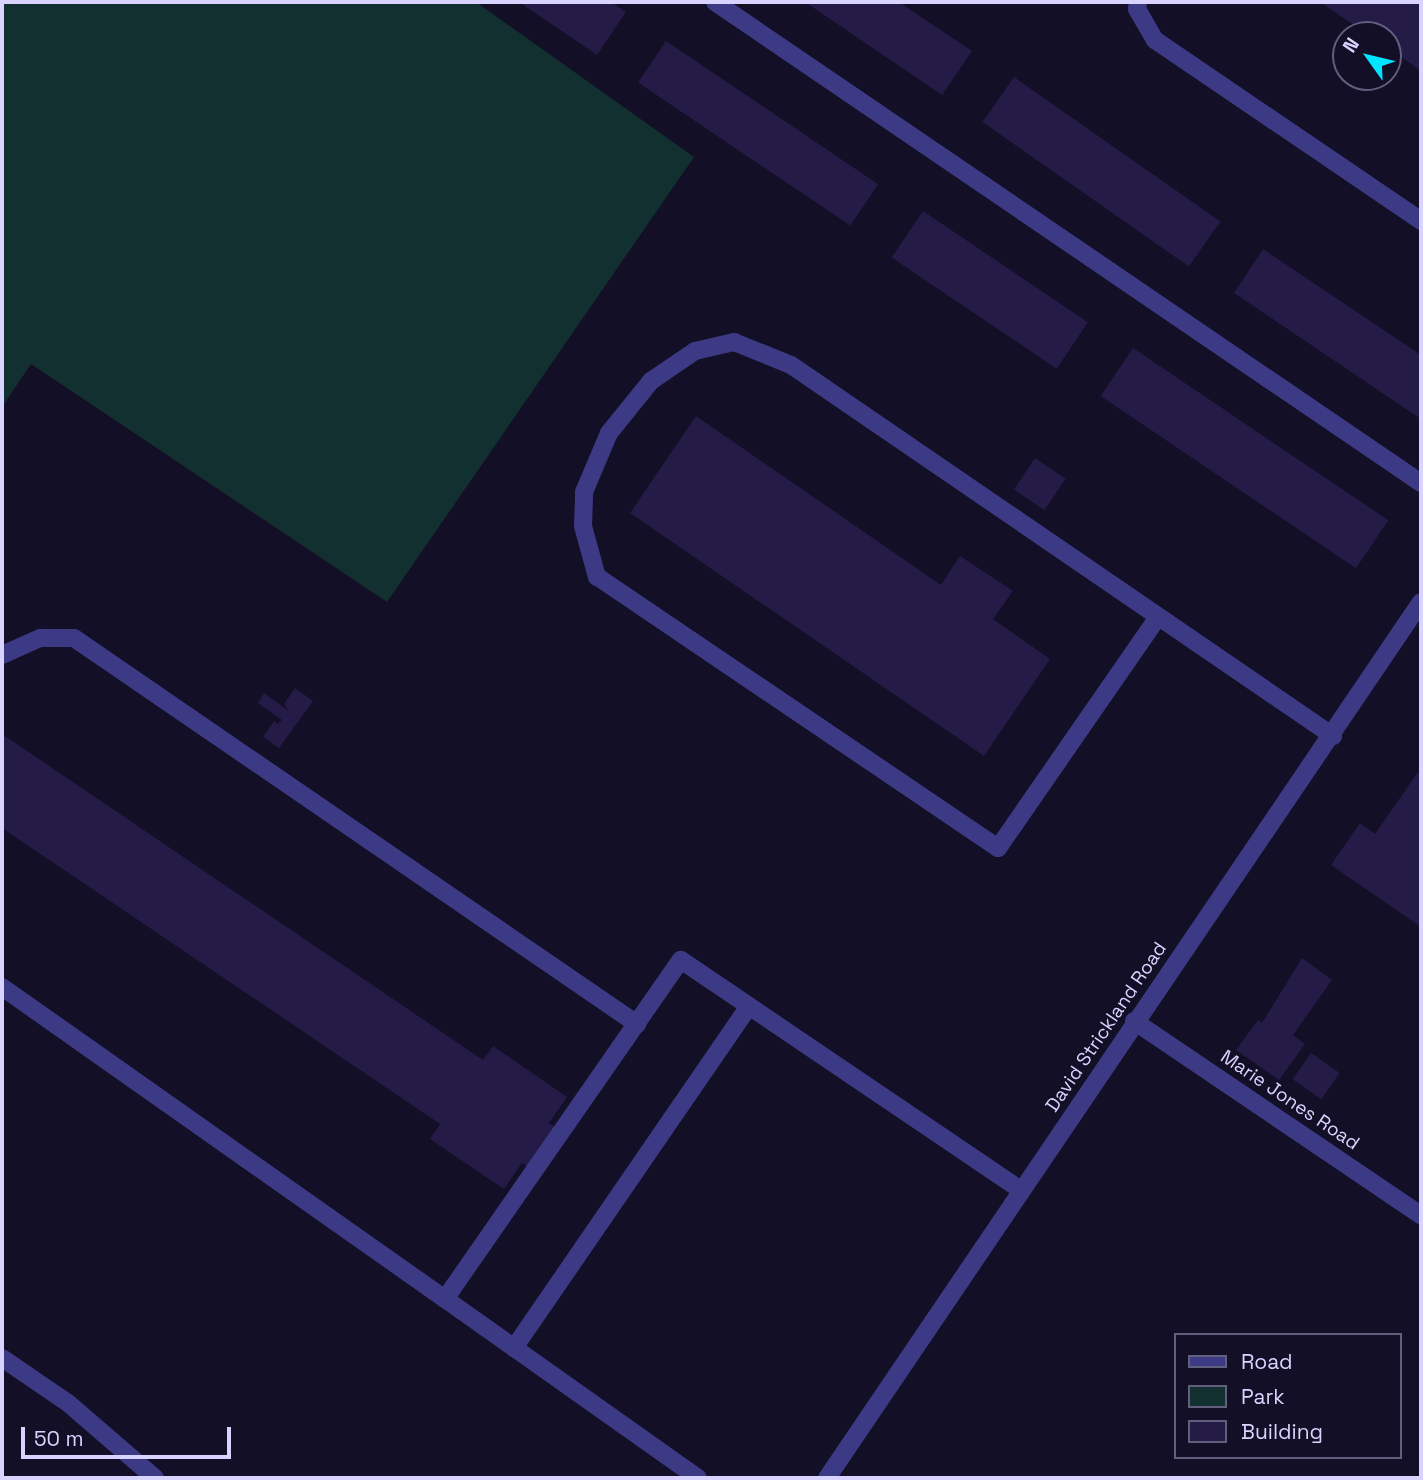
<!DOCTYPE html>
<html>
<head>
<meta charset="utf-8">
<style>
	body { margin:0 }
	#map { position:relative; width:1423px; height:1480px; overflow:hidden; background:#130f26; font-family:"Space Grotesk",sans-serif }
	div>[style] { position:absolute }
	.green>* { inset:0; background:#12302f }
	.building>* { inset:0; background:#241b47; transform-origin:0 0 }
	.minor>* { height:18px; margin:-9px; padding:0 9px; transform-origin:9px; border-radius:9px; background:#3d3a85 }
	span { translate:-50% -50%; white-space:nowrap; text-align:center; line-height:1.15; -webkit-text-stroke:5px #130f26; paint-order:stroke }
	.street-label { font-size:19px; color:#d9d4ff }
	.frame { position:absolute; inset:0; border:4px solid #d9d4ff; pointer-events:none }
	.legend { position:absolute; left:1174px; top:1333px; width:228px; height:126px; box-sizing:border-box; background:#130f26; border:2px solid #625e7d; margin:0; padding:9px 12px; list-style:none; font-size:21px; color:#d9d4ff }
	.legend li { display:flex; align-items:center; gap:14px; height:35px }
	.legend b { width:35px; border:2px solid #625e7d }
	.north { position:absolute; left:1332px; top:21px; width:70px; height:70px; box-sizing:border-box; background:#130f26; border:2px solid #625e7d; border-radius:50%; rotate:304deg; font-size:19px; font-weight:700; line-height:28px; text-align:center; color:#d9d4ff }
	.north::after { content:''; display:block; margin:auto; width:24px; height:32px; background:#00e5ff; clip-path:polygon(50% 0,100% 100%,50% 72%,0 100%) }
	.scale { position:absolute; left:21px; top:1427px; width:210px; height:32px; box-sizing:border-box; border:4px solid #d9d4ff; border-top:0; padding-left:9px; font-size:21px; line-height:24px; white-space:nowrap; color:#d9d4ff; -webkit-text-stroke:5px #130f26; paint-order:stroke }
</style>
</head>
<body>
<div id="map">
	<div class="green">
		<i style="clip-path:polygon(2px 2px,476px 2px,694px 157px,387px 602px,31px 364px,2px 407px)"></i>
	</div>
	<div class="building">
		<i style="clip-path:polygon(519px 2px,611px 2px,626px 12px,597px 55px)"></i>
		<i style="clip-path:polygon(805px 2px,899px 2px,972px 51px,942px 95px)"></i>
		<i style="clip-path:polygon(1320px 2px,1421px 2px,1421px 71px,1388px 48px,1388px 35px,1369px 35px)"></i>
		<i style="left:666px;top:41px;width:256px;height:50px;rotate:34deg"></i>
		<i style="left:1014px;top:77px;width:252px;height:55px;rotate:35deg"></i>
		<i style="left:923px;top:211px;width:199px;height:56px;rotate:34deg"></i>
		<i style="clip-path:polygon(1263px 249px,1421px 355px,1421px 419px,1234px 293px)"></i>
		<i style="left:1133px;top:348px;width:308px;height:58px;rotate:34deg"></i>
		<i style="clip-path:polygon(696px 416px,941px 585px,960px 556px,1013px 591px,993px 619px,1050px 659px,984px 756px,630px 513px)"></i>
		<i style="left:1035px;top:458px;width:37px;height:38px;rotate:34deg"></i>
		<i style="clip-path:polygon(295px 688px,313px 701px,279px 748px,263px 737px,274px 721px,278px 724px,282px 720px,258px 703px,264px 693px,289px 711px,284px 704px)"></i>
		<i style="clip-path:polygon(2px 734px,483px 1060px,493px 1046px,567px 1097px,549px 1123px,560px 1130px,533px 1170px,522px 1163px,504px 1189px,430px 1139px,440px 1124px,2px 828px)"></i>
		<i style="clip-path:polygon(1418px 772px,1421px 774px,1421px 927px,1331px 865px,1360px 823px,1375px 834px)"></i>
		<i style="clip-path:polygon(1302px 958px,1332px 980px,1293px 1035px,1305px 1044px,1279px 1080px,1236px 1050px,1258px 1020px,1262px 1023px)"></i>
		<i style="left:1311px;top:1053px;width:35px;height:32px;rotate:35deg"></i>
	</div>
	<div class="minor">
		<i style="left:715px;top:2px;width:854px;rotate:34.27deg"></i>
		<i style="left:1138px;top:2px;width:7px;rotate:98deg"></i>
		<i style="left:1137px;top:9px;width:36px;rotate:60deg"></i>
		<i style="left:1155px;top:40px;width:322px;rotate:34.2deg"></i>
		<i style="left:1158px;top:617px;width:281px;rotate:124.7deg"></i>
		<i style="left:998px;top:848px;width:484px;rotate:-145.9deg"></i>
		<i style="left:597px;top:577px;width:53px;rotate:-105.4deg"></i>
		<i style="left:583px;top:526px;width:34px;rotate:-88deg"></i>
		<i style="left:584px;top:492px;width:64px;rotate:-67deg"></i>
		<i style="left:609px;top:433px;width:67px;rotate:-51.1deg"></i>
		<i style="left:651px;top:381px;width:53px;rotate:-34.3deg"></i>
		<i style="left:695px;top:351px;width:40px;rotate:-13deg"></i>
		<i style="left:734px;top:342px;width:61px;rotate:22deg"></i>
		<i style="left:791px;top:365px;width:657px;rotate:34.39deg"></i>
		<i style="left:2px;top:655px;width:42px;rotate:-24.1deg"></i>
		<i style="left:40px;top:638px;width:34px"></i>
		<i style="left:74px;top:638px;width:683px;rotate:34.44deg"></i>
		<i style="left:2px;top:987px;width:542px;rotate:35.16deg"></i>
		<i style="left:1134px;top:1021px;width:346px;rotate:34.1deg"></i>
		<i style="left:514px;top:1348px;width:415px;rotate:-55.5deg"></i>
		<i style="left:2px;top:1358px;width:80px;rotate:34.3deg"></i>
		<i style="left:68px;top:1403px;width:115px;rotate:40.8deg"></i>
		<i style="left:698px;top:1478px;width:310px;rotate:-144.7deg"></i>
		<i style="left:445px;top:1299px;width:413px;rotate:-55.2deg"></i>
		<i style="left:681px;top:960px;width:410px;rotate:34.1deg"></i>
		<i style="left:827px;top:1478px;width:1058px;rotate:-55.86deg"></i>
	</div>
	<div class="street-label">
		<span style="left:1106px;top:1027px;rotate:-56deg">David Strickland Road</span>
		<span style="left:1290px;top:1100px;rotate:34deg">Marie Jones Road</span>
	</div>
	<div class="frame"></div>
	<ul class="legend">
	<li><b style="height:9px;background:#3d3a85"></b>Road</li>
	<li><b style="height:19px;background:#12302f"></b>Park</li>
	<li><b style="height:19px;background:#241b47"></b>Building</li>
	</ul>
	<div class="north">N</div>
	<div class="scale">50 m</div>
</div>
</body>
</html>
